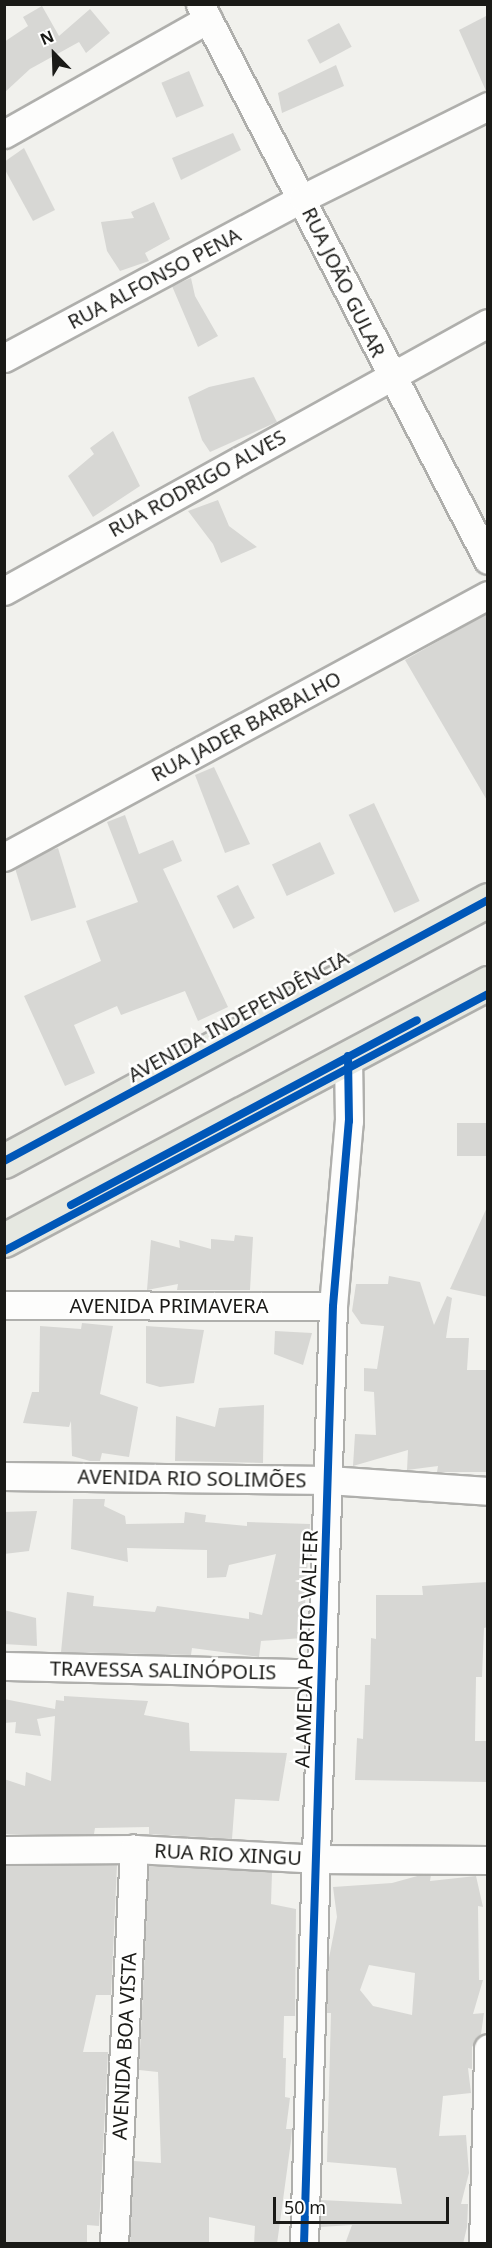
<!DOCTYPE html>
<html>
<head>
<meta charset="utf-8">
<style>
	body { margin:0 }
	#map { position:relative; width:492px; height:2248px; overflow:hidden; background:#f1f1ed; font-family:"Noto Sans",sans-serif }
	div>[style] { position:absolute }
	.building>* { inset:0; background:#d7d7d4; transform-origin:0 0 }
	.roads { filter:drop-shadow(2px 0 #afafac) drop-shadow(-2px 0 #afafac) drop-shadow(0 2px #afafac) drop-shadow(0 -2px #afafac) }
	.street>* { height:27px; margin:-13.5px; padding:0 13.5px; transform-origin:13.5px; border-radius:13.5px; background:#fdfdfc }
	.primary>* { height:33px; margin:-16.5px; padding:0 16.5px; transform-origin:16.5px; border-radius:16.5px; background:#e6e8e1 }
	.cycleway>* { height:8px; margin:-4px; padding:0 4px; transform-origin:4px; border-radius:4px; background:#0057b8 }
	span { translate:-50% -50%; white-space:nowrap; text-align:center; line-height:1.15; -webkit-text-stroke:5px #fffffe; paint-order:stroke }
	.street-label { font-size:20px; color:#1a1a17 }
	.frame { position:absolute; inset:0; border:6px solid #1a1a17; pointer-events:none }
	.north { position:absolute; left:24px; top:24px; width:60px; height:60px; -webkit-text-stroke:4px #fffffe; paint-order:stroke; rotate:337deg; font-size:16px; font-weight:700; line-height:24px; text-align:center; color:#1a1a17 }
	.north::after { content:''; display:block; margin:auto; width:21px; height:27px; background:#1a1a17; clip-path:polygon(50% 0,100% 100%,50% 72%,0 100%) }
	.scale { position:absolute; left:273px; top:2197px; width:176px; height:27px; box-sizing:border-box; border:3px solid #1a1a17; border-top:0; padding-left:8px; font-size:18px; line-height:21px; white-space:nowrap; color:#1a1a17; -webkit-text-stroke:4px #fffffe; paint-order:stroke }
</style>
</head>
<body>
<div id="map">
	<div class="building">
		<i style="clip-path:polygon(42px 6px,59px 36px,90px 9px,110px 33px,86px 53px,79px 42px,30px 69px,4px 93px,4px 42px,28px 26px,23px 17px)"></i>
		<i style="clip-path:polygon(488px 15px,488px 90px,486px 91px,459px 30px)"></i>
		<i style="left:339px;top:23px;width:27px;height:36px;rotate:62deg"></i>
		<i style="clip-path:polygon(336px 65px,344px 86px,282px 113px,278px 93px)"></i>
		<i style="left:189px;top:71px;width:38px;height:30px;rotate:67deg"></i>
		<i style="clip-path:polygon(233px 133px,241px 150px,181px 180px,172px 158px)"></i>
		<i style="clip-path:polygon(24px 148px,55px 210px,33px 221px,4px 168px,4px 162px)"></i>
		<i style="clip-path:polygon(154px 202px,170px 239px,145px 253px,149px 261px,120px 271px,107px 251px,101px 222px,134px 218px,131px 212px)"></i>
		<i style="clip-path:polygon(191px 278px,195px 296px,218px 336px,198px 347px,172px 286px)"></i>
		<i style="clip-path:polygon(254px 377px,277px 422px,210px 452px,202px 440px,188px 397px,209px 387px)"></i>
		<i style="clip-path:polygon(113px 431px,140px 486px,93px 517px,68px 476px,94px 454px,90px 448px)"></i>
		<i style="clip-path:polygon(218px 500px,229px 526px,257px 547px,221px 563px,213px 544px,188px 511px)"></i>
		<i style="clip-path:polygon(488px 613px,488px 802px,405px 660px)"></i>
		<i style="clip-path:polygon(214px 767px,250px 844px,225px 853px,195px 775px)"></i>
		<i style="left:374px;top:803px;width:108px;height:28px;rotate:65deg"></i>
		<i style="clip-path:polygon(125px 815px,139px 854px,173px 840px,182px 861px,163px 869px,228px 1007px,198px 1021px,185px 991px,121px 1015px,117px 1006px,74px 1025px,95px 1073px,65px 1086px,24px 996px,101px 961px,86px 921px,138px 902px,107px 822px)"></i>
		<i style="left:320px;top:842px;width:35px;height:53px;rotate:65deg"></i>
		<i style="left:58px;top:848px;width:62px;height:47px;rotate:73deg"></i>
		<i style="left:238px;top:885px;width:37px;height:24px;rotate:63deg"></i>
		<i style="left:457px;top:1123px;width:31px;height:33px"></i>
		<i style="clip-path:polygon(488px 1205px,488px 1297px,450px 1289px)"></i>
		<i style="clip-path:polygon(235px 1235px,253px 1237px,250px 1290px,177px 1290px,178px 1284px,147px 1290px,151px 1240px,180px 1248px,179px 1240px,211px 1249px,211px 1239px,234px 1241px)"></i>
		<i style="clip-path:polygon(389px 1276px,420px 1282px,434px 1325px,447px 1296px,452px 1298px,446px 1338px,469px 1338px,467px 1370px,488px 1370px,488px 1472px,437px 1472px,438px 1466px,407px 1470px,408px 1450px,353px 1466px,355px 1434px,376px 1435px,374px 1392px,364px 1391px,364px 1368px,377px 1369px,384px 1326px,361px 1324px,352px 1311px,356px 1284px,388px 1284px)"></i>
		<i style="clip-path:polygon(82px 1323px,113px 1326px,100px 1394px,138px 1407px,129px 1457px,102px 1453px,100px 1461px,90px 1461px,72px 1456px,71px 1421px,69px 1427px,23px 1423px,32px 1392px,39px 1392px,40px 1326px,81px 1329px)"></i>
		<i style="clip-path:polygon(146px 1326px,204px 1330px,194px 1383px,160px 1387px,146px 1383px)"></i>
		<i style="clip-path:polygon(275px 1331px,312px 1333px,303px 1365px,274px 1354px)"></i>
		<i style="clip-path:polygon(264px 1405px,263px 1463px,175px 1461px,176px 1416px,215px 1427px,219px 1408px)"></i>
		<i style="clip-path:polygon(73px 1499px,105px 1499px,104px 1506px,125px 1516px,126px 1524px,184px 1523px,185px 1512px,206px 1515px,205px 1522px,247px 1526px,247px 1522px,310px 1524px,303px 1638px,261px 1641px,259px 1657px,192px 1648px,191px 1655px,61px 1652px,67px 1592px,94px 1596px,93px 1606px,155px 1612px,157px 1606px,249px 1619px,249px 1612px,262px 1615px,276px 1554px,229px 1565px,226px 1577px,207px 1578px,207px 1550px,127px 1548px,128px 1562px,71px 1549px)"></i>
		<i style="clip-path:polygon(37px 1511px,29px 1551px,4px 1554px,4px 1512px)"></i>
		<i style="clip-path:polygon(488px 1582px,488px 1627px,484px 1628px,482px 1677px,476px 1677px,475px 1741px,488px 1741px,488px 1782px,355px 1780px,357px 1738px,363px 1739px,365px 1685px,370px 1685px,371px 1638px,376px 1639px,376px 1595px,423px 1595px,422px 1586px)"></i>
		<i style="clip-path:polygon(4px 1610px,36px 1618px,37px 1646px,4px 1644px)"></i>
		<i style="clip-path:polygon(64px 1696px,148px 1701px,144px 1715px,189px 1723px,190px 1751px,287px 1753px,279px 1801px,235px 1799px,232px 1839px,149px 1834px,149px 1827px,95px 1828px,94px 1834px,4px 1834px,4px 1779px,25px 1786px,26px 1772px,51px 1781px,55px 1716px,37px 1719px,41px 1736px,15px 1733px,16px 1722px,4px 1723px,4px 1699px,55px 1709px,56px 1700px,64px 1701px)"></i>
		<i style="clip-path:polygon(117px 1865px,111px 1995px,96px 1995px,83px 2052px,108px 2052px,99px 2226px,87px 2225px,87px 2244px,4px 2244px,4px 1866px)"></i>
		<i style="clip-path:polygon(149px 1866px,272px 1872px,271px 1904px,296px 1909px,295px 2016px,284px 2016px,283px 2058px,286px 2058px,285px 2097px,290px 2098px,286px 2129px,292px 2129px,291px 2141px,277px 2244px,254px 2244px,255px 2226px,209px 2217px,209px 2244px,130px 2244px,134px 2161px,161px 2163px,158px 2072px,139px 2070px)"></i>
		<i style="clip-path:polygon(evenodd,421px 1875px,431px 1875px,430px 1881px,476px 1876px,483px 1907px,478px 1906px,479px 1980px,483px 1980px,473px 2014px,484px 2013px,481px 2034px,472px 2047px,472px 2069px,468px 2068px,471px 2093px,443px 2096px,439px 2136px,466px 2135px,469px 2173px,461px 2204px,468px 2204px,467px 2227px,463px 2244px,345px 2244px,352px 2225px,320px 2227px,321px 2200px,402px 2204px,396px 2168px,327px 2162px,331px 2013px,327px 2013px,328px 1963px,337px 1917px,333px 1887px,392px 1883px,421px 1875px,369px 1965px,415px 1973px,412px 2015px,373px 2006px,360px 1990px,369px 1965px)"></i>
	</div>
	<div class="roads">
		<div class="street">
			<i style="left:200px;top:4px;width:626px;rotate:62.62deg"></i>
			<i style="left:4px;top:134px;width:234px;rotate:-29.4deg"></i>
			<i style="left:4px;top:358px;width:339px;rotate:-28.2deg"></i>
			<i style="left:303px;top:198px;width:207px;rotate:-26.4deg"></i>
			<i style="left:4px;top:591px;width:553px;rotate:-28.97deg"></i>
			<i style="left:4px;top:857px;width:550px;rotate:-28.43deg"></i>
			<i style="left:4px;top:1305px;width:329px;rotate:0.2deg"></i>
			<i style="left:4px;top:1476px;width:324px;rotate:0.7deg"></i>
			<i style="left:328px;top:1480px;width:160px;rotate:3.9deg"></i>
			<i style="left:4px;top:1666px;width:318px;rotate:1.4deg"></i>
			<i style="left:4px;top:1850px;width:130px;rotate:-0.4deg"></i>
			<i style="left:134px;top:1849px;width:182px;rotate:3.1deg"></i>
			<i style="left:316px;top:1859px;width:172px;rotate:0.3deg"></i>
			<i style="left:114px;top:2244px;width:396px;rotate:-87.1deg"></i>
			<i style="left:304px;top:2244px;width:938px;rotate:-88.23deg"></i>
			<i style="left:333px;top:1306px;width:186px;rotate:-85.1deg"></i>
			<i style="left:349px;top:1121px;width:65px;rotate:-90.9deg"></i>
			<i style="left:483px;top:2244px;width:196px;rotate:-88.5deg"></i>
		</div>
		<div class="primary">
			<i style="left:4px;top:1161px;width:550px;rotate:-28.34deg"></i>
			<i style="left:4px;top:1240px;width:548px;rotate:-27.97deg"></i>
		</div>
	</div>
	<div class="cycleway">
		<i style="left:4px;top:1161px;width:550px;rotate:-28.34deg"></i>
		<i style="left:71px;top:1205px;width:392px;rotate:-28.1deg"></i>
		<i style="left:4px;top:1251px;width:548px;rotate:-27.97deg"></i>
		<i style="left:304px;top:2244px;width:938px;rotate:-88.23deg"></i>
		<i style="left:333px;top:1306px;width:186px;rotate:-85.1deg"></i>
		<i style="left:349px;top:1121px;width:65px;rotate:-90.9deg"></i>
	</div>
	<div class="street-label">
		<span style="left:154px;top:278px;rotate:-28deg">RUA ALFONSO PENA</span>
		<span style="left:344px;top:282px;rotate:64deg">RUA JOÃO GULAR</span>
		<span style="left:197px;top:483px;rotate:-29deg">RUA RODRIGO ALVES</span>
		<span style="left:246px;top:726px;rotate:-28deg">RUA JADER BARBALHO</span>
		<span style="left:238px;top:1016px;rotate:-29deg">AVENIDA INDEPENDÊNCIA</span>
		<span style="left:169px;top:1305px">AVENIDA PRIMAVERA</span>
		<span style="left:192px;top:1478px;rotate:1deg">AVENIDA RIO SOLIMÕES</span>
		<span style="left:306px;top:1649px;rotate:-88deg">ALAMEDA PORTO VALTER</span>
		<span style="left:163px;top:1670px;rotate:1deg">TRAVESSA SALINÓPOLIS</span>
		<span style="left:228px;top:1854px;rotate:3deg">RUA RIO XINGU</span>
		<span style="left:124px;top:2046px;rotate:-87deg">AVENIDA BOA VISTA</span>
	</div>
	<div class="frame"></div>
	<div class="north">N</div>
	<div class="scale">50 m</div>
</div>
</body>
</html>
